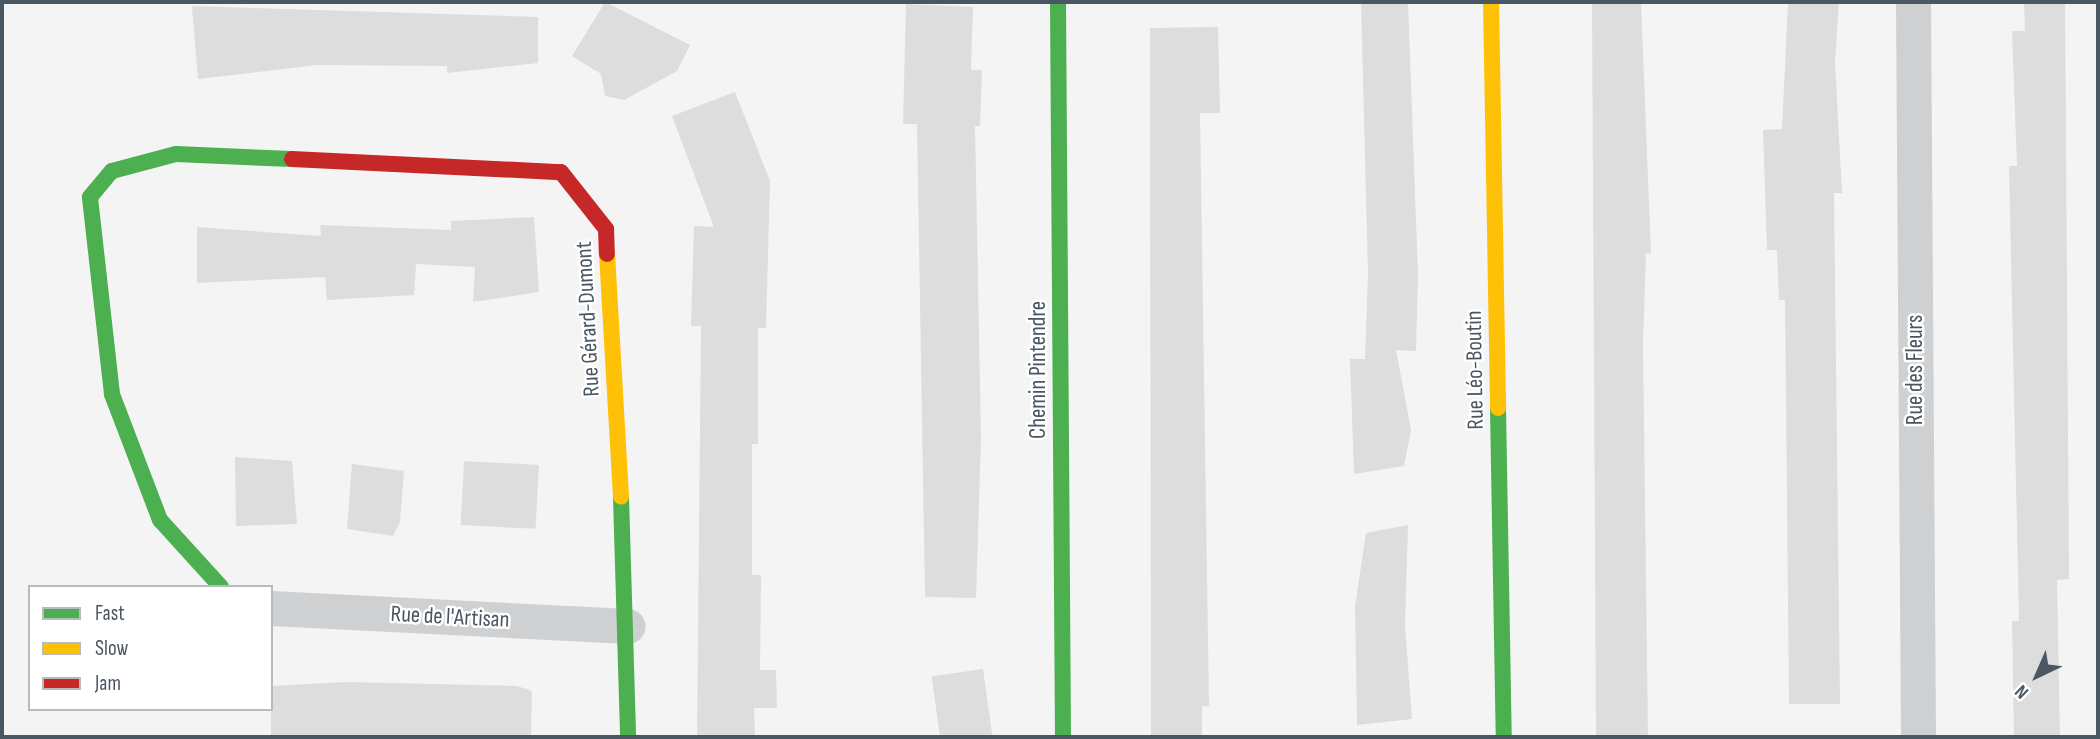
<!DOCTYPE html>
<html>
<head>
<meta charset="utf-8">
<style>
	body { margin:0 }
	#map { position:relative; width:2100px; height:739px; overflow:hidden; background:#f4f4f4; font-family:"Sofia Sans Condensed",sans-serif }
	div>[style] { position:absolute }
	.building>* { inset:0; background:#ddddde; transform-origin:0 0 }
	.street>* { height:35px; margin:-17.5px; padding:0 17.5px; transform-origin:17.5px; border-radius:17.5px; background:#ced0d2 }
	.fast>* { height:16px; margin:-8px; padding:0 8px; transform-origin:8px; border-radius:8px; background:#4caf50 }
	.slow>* { height:16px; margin:-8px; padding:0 8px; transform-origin:8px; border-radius:8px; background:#ffc107 }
	.jam>* { height:16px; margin:-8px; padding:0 8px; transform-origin:8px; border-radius:8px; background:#c62828 }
	span { translate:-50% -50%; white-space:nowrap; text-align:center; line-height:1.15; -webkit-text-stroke:5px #fff; paint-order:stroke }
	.street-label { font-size:23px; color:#4a5661 }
	.frame { position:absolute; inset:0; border:4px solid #4a5661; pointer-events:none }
	.legend { position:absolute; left:28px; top:585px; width:245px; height:126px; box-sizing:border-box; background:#fff; border:2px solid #b7bbc0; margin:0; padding:9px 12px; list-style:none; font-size:21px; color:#4a5661 }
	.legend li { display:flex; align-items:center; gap:14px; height:35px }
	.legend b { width:35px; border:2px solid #b7bbc0 }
	.north { position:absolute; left:2002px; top:641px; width:70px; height:70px; -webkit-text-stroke:5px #fff; paint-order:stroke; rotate:224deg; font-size:19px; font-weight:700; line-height:28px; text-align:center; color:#4a5661 }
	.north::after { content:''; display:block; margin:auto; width:24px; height:32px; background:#4a5661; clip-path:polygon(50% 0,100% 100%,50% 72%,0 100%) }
</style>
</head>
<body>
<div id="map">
	<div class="building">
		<i style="clip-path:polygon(605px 2px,690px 45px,677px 71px,624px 100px,605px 96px,601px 74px,572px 56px)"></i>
		<i style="clip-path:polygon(1361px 2px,1408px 2px,1418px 275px,1416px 351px,1396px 350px,1411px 430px,1404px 466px,1354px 474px,1350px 359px,1365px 359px,1368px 274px)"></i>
		<i style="clip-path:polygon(1592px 2px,1641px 2px,1651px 254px,1646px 253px,1643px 344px,1648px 737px,1596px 737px)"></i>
		<i style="clip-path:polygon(1788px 2px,1839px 2px,1835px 62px,1842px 193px,1834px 193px,1840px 704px,1789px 704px,1785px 300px,1779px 300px,1777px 250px,1767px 250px,1763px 130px,1782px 129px)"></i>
		<i style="clip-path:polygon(2024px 2px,2065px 2px,2069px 579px,2057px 580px,2060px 737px,2014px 737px,2012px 621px,2019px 621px,2009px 166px,2017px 166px,2012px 31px,2025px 31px)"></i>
		<i style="clip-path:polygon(906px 4px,973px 7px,971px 70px,982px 70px,980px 126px,975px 126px,981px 438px,976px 598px,925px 597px,917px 124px,903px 124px)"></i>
		<i style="clip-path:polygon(192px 6px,538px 17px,538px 63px,447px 73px,447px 66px,317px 65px,198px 79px)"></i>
		<i style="clip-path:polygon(1218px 27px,1220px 113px,1200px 113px,1209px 706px,1202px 706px,1202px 737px,1151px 737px,1150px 28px)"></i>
		<i style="clip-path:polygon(735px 92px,770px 181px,766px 328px,758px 328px,758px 444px,752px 444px,752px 575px,761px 575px,760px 670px,776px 670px,777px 708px,754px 708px,755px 737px,697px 737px,701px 326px,691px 326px,694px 226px,714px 227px,672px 116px)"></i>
		<i style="clip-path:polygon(534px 217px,539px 292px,473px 302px,475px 267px,416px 264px,414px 295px,327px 300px,325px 277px,197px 283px,197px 227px,321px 236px,320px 225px,451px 230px,451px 221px)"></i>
		<i style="clip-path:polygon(235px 457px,292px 461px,297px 524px,236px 526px)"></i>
		<i style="left:464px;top:461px;width:75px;height:64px;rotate:3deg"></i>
		<i style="clip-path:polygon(352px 464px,404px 471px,400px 522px,393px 536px,347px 529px)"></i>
		<i style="clip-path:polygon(1408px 525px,1405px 625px,1412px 719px,1357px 725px,1355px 606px,1366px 533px)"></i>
		<i style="left:983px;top:669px;width:69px;height:52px;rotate:82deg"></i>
		<i style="clip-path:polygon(347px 682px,517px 686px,532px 691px,531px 737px,271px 737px,271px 686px)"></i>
	</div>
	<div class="street">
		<i style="left:1913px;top:2px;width:735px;rotate:89.61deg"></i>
		<i style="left:271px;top:608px;width:357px;rotate:2.9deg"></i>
	</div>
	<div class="fast">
		<i style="left:1058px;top:2px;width:735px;rotate:89.61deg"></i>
		<i style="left:1498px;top:408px;width:329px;rotate:89deg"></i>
		<i style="left:621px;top:497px;width:240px;rotate:88.3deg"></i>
		<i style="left:221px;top:587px;width:91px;rotate:-132.3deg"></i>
		<i style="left:160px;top:520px;width:135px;rotate:-110.9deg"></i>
		<i style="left:112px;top:394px;width:198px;rotate:-96.4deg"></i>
		<i style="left:90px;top:197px;width:34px;rotate:-50deg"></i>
		<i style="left:112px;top:171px;width:66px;rotate:-14.9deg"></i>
		<i style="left:176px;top:154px;width:116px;rotate:2.5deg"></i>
	</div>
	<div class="slow">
		<i style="left:1491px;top:2px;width:406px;rotate:89deg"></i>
		<i style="left:607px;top:254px;width:243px;rotate:86.7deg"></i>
	</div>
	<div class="jam">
		<i style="left:292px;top:159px;width:269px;rotate:2.8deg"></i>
		<i style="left:561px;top:172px;width:73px;rotate:51.7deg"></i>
		<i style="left:606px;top:229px;width:25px;rotate:88deg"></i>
	</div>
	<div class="street-label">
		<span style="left:588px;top:319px;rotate:-93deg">Rue Gérard-Dumont</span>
		<span style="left:1038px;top:370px;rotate:-90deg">Chemin Pintendre</span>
		<span style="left:1475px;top:370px;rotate:-91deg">Rue Léo-Boutin</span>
		<span style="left:1915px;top:370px;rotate:-90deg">Rue des Fleurs</span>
		<span style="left:450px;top:617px;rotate:3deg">Rue de l'Artisan</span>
	</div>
	<div class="frame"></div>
	<ul class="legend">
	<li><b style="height:9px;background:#4caf50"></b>Fast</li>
	<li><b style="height:9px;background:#ffc107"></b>Slow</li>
	<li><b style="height:9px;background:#c62828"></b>Jam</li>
	</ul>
	<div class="north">N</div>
</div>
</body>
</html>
